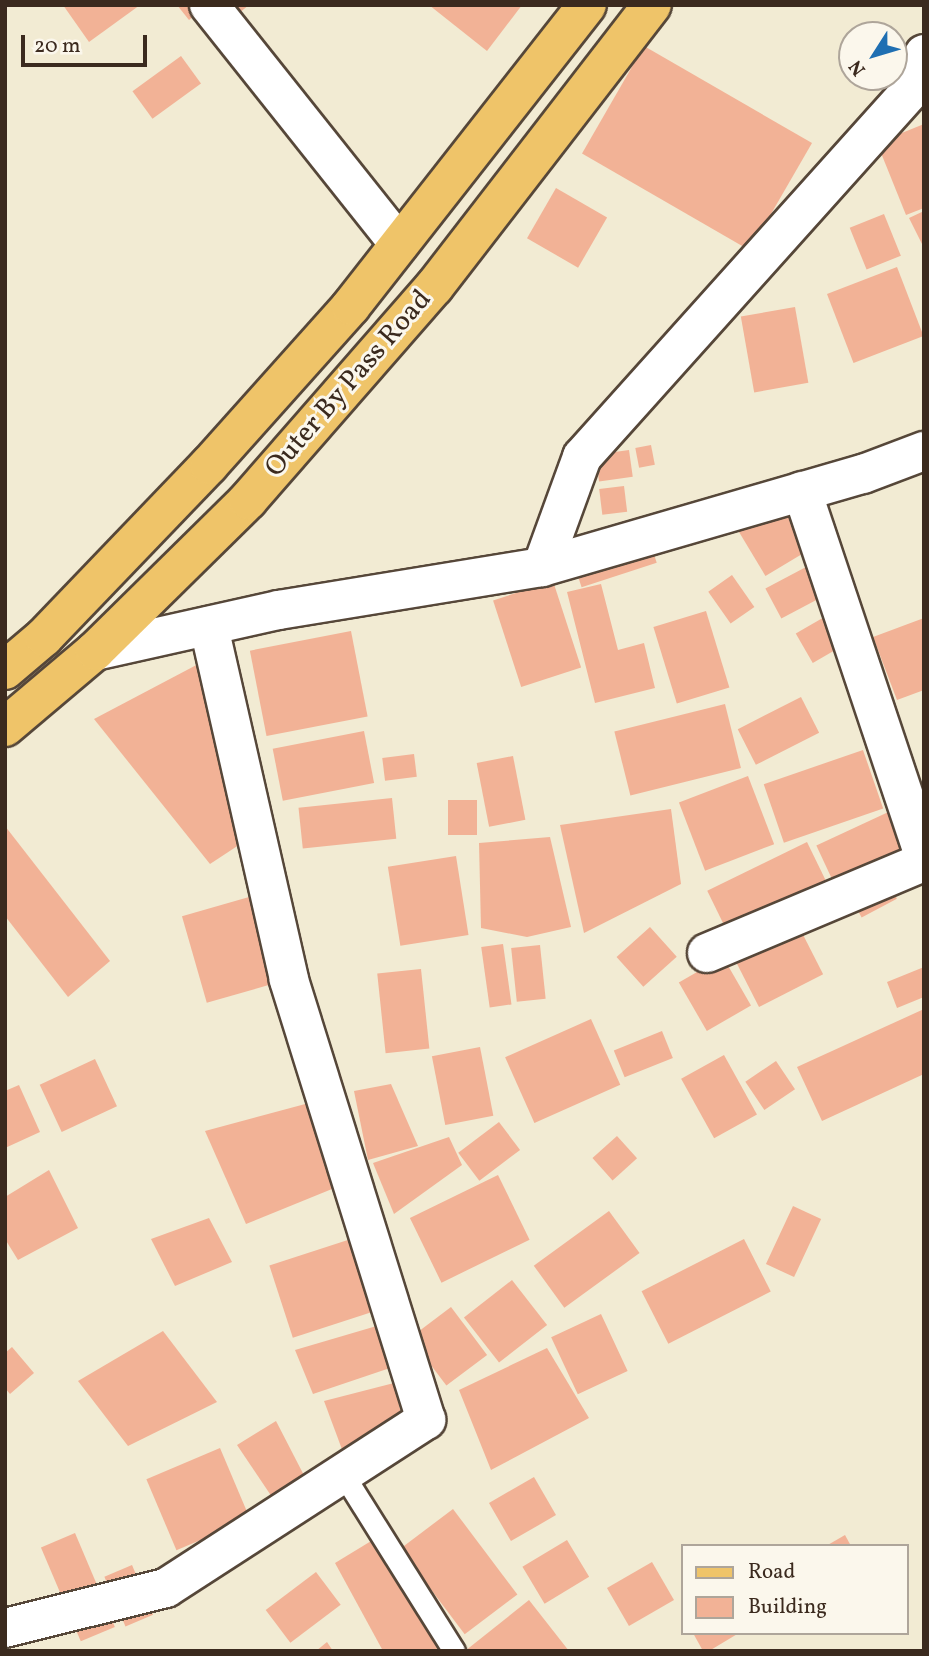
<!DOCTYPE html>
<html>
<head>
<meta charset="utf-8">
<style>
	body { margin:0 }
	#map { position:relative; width:929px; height:1656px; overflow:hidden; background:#f2ebd3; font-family:Vollkorn,serif }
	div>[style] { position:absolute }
	.building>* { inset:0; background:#f2b296; transform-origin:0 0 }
	.roads { filter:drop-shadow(2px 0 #564739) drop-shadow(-2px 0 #564739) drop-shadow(0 2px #564739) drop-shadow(0 -2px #564739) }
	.service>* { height:21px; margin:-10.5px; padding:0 10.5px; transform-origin:10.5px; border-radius:10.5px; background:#fff }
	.minor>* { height:38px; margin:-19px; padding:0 19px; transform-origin:19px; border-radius:19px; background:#fff }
	.primary>* { height:38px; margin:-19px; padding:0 19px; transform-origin:19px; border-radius:19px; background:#efc469 }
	span { translate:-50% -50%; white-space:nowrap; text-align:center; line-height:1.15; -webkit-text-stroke:6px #fbf7ec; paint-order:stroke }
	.street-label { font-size:28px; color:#3b2a1e }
	.frame { position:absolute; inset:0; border:7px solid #3b2a1e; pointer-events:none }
	.legend { position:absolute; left:681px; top:1544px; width:228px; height:91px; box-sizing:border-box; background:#fbf7ec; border:2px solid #aea59a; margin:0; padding:9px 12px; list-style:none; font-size:21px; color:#3b2a1e }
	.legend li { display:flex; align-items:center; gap:14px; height:35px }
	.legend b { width:35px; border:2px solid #aea59a }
	.north { position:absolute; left:838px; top:21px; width:70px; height:70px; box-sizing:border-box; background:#fbf7ec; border:2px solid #aea59a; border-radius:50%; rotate:233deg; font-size:19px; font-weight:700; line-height:28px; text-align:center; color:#3b2a1e }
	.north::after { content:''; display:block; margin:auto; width:24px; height:32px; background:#1f6fb2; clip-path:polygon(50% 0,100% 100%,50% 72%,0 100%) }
	.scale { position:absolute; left:21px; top:35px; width:126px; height:32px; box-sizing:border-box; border:4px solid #3b2a1e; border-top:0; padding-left:9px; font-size:21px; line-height:24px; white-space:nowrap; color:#3b2a1e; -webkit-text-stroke:5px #fbf7ec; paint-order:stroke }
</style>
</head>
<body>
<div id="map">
	<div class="building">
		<i style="clip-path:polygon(63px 5px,140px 5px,89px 42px)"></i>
		<i style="clip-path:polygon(177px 5px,207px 5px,189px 20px)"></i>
		<i style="clip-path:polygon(224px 5px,249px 5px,234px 17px)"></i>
		<i style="clip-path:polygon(429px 5px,522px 5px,487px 51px)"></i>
		<i style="left:644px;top:46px;width:194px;height:124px;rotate:30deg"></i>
		<i style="left:181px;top:56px;width:34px;height:60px;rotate:54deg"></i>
		<i style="clip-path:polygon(924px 124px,924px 208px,906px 215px,877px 143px)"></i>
		<i style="left:556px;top:188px;width:59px;height:58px;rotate:30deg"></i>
		<i style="clip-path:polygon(924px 211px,924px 248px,909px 218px)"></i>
		<i style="left:884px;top:214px;width:45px;height:37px;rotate:68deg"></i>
		<i style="left:897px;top:267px;width:74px;height:75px;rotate:69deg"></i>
		<i style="left:795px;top:307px;width:77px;height:55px;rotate:80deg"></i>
		<i style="left:651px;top:445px;width:20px;height:16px;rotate:79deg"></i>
		<i style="left:629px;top:450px;width:27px;height:34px;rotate:82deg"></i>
		<i style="left:624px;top:486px;width:26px;height:25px;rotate:83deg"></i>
		<i style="left:781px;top:499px;width:58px;height:53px;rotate:59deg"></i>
		<i style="left:649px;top:539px;width:25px;height:79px;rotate:72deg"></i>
		<i style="left:806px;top:567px;width:34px;height:46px;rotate:62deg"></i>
		<i style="left:732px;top:575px;width:39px;height:29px;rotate:55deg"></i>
		<i style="left:553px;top:581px;width:91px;height:63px;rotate:72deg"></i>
		<i style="clip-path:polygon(601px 584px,618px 650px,644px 643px,655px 688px,595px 703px,567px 592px)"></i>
		<i style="left:706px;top:611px;width:80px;height:55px;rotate:73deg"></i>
		<i style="left:833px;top:612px;width:34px;height:43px;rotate:60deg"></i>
		<i style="clip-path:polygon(924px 618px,924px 690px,897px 700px,873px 637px)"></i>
		<i style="left:351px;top:631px;width:87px;height:103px;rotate:79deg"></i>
		<i style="clip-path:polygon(204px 661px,248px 839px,210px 864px,94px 719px)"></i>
		<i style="left:801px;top:697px;width:40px;height:71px;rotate:63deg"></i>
		<i style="left:725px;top:704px;width:66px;height:114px;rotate:76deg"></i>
		<i style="left:364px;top:731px;width:53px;height:93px;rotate:79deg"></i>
		<i style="left:863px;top:750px;width:62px;height:105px;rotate:71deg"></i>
		<i style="left:414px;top:754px;width:23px;height:32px;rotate:83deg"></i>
		<i style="left:513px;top:756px;width:65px;height:37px;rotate:79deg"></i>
		<i style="left:748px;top:776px;width:73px;height:74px;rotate:69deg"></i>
		<i style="left:392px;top:798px;width:41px;height:94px;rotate:84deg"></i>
		<i style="left:448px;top:800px;width:29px;height:35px"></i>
		<i style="left:897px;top:808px;width:43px;height:89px;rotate:65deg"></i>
		<i style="clip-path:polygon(671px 809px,681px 884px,584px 933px,560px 825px)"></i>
		<i style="clip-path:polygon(5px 826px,110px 961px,68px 997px,5px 916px)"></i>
		<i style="clip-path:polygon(550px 837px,571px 927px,527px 937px,481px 928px,479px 843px)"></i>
		<i style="left:807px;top:842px;width:58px;height:111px;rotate:64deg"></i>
		<i style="left:456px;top:856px;width:80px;height:69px;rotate:81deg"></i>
		<i style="left:888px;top:882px;width:19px;height:40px;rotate:62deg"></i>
		<i style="left:256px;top:895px;width:90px;height:77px;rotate:74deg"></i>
		<i style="left:795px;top:919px;width:62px;height:72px;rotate:63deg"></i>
		<i style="left:650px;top:927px;width:40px;height:45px;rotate:48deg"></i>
		<i style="left:503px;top:944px;width:61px;height:22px;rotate:82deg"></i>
		<i style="left:540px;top:945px;width:54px;height:29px;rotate:84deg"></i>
		<i style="left:723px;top:957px;width:56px;height:51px;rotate:60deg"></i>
		<i style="clip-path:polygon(924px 967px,924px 997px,897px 1008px,887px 982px)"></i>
		<i style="left:421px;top:969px;width:80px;height:44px;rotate:84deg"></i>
		<i style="clip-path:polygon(924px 1009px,924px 1074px,822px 1121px,797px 1067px)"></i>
		<i style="left:591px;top:1019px;width:72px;height:94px;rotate:66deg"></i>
		<i style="left:662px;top:1031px;width:29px;height:52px;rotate:68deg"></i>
		<i style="left:480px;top:1047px;width:70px;height:49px;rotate:79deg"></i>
		<i style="left:724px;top:1055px;width:68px;height:49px;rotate:61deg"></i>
		<i style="left:95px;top:1059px;width:52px;height:61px;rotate:65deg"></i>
		<i style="left:776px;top:1061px;width:34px;height:37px;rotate:56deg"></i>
		<i style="clip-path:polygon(391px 1084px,418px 1146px,368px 1160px,354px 1091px)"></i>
		<i style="clip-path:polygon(19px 1085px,40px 1132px,5px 1148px,5px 1091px)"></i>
		<i style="clip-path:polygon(309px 1103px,332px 1189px,246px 1224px,205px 1131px)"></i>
		<i style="left:499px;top:1122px;width:35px;height:51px;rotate:53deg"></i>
		<i style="left:617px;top:1136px;width:30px;height:33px;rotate:48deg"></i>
		<i style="clip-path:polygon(449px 1137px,462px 1165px,394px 1214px,373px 1163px)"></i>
		<i style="clip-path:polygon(49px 1170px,78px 1228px,18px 1260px,5px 1239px,5px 1197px)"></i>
		<i style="left:498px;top:1175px;width:72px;height:98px;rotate:64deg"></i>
		<i style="left:793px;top:1206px;width:31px;height:64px;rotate:25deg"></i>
		<i style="left:609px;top:1211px;width:52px;height:93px;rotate:54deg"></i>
		<i style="clip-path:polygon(209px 1218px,232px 1262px,175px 1286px,151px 1239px)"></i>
		<i style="left:354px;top:1238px;width:76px;height:89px;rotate:72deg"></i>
		<i style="left:744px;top:1239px;width:59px;height:115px;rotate:63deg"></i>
		<i style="left:512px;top:1280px;width:57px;height:61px;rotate:52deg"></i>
		<i style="left:451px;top:1307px;width:60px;height:51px;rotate:53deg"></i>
		<i style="left:601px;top:1314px;width:63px;height:55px;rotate:65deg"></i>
		<i style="clip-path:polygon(380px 1325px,390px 1368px,313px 1394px,295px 1350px)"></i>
		<i style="clip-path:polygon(163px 1331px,217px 1402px,128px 1446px,78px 1381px)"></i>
		<i style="clip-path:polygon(12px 1347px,34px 1373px,10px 1394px,5px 1388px,5px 1353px)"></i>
		<i style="clip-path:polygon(547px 1348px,589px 1418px,491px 1470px,459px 1390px)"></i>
		<i style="clip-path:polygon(394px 1383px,403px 1422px,343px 1452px,324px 1401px)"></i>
		<i style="clip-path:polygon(276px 1421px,310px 1487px,276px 1503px,237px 1445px)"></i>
		<i style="left:220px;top:1448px;width:77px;height:80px;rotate:67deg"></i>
		<i style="left:534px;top:1477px;width:44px;height:52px;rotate:60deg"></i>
		<i style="left:453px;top:1509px;width:107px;height:66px;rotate:53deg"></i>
		<i style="left:75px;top:1533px;width:102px;height:37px;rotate:67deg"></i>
		<i style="clip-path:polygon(381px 1535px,448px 1642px,433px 1651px,383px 1651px,335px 1563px)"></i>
		<i style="clip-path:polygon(845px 1535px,851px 1546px,826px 1546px)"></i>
		<i style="left:567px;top:1540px;width:43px;height:52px;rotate:59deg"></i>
		<i style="left:652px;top:1562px;width:44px;height:52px;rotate:60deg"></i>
		<i style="left:132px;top:1565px;width:54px;height:30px;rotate:67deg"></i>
		<i style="left:316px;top:1572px;width:41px;height:63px;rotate:53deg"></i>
		<i style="clip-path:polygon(529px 1600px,569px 1651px,465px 1651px)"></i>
		<i style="clip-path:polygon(693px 1633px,739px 1633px,709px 1651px,703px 1651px)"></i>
		<i style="clip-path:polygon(327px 1642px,333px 1651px,316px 1651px)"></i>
	</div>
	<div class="roads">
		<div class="service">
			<i style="left:343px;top:1474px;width:209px;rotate:57.9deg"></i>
		</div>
		<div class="minor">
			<i style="left:209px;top:5px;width:305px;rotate:51.5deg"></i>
			<i style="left:802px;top:491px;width:384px;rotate:71.5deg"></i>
			<i style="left:542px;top:567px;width:117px;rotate:-70deg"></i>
			<i style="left:582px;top:457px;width:509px;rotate:-48.1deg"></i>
			<i style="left:922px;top:78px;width:24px;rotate:-85deg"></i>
			<i style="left:95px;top:651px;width:189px;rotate:-12.6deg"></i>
			<i style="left:279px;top:610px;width:266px;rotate:-9.3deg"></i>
			<i style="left:542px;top:567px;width:334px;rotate:-16.2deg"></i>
			<i style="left:863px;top:474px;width:65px;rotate:-20.7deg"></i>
			<i style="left:707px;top:953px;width:235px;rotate:-22.8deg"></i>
			<i style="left:5px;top:1628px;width:166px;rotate:-14deg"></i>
			<i style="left:166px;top:1588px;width:310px;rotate:-32.9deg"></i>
			<i style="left:426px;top:1420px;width:462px;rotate:-107.3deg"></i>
			<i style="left:289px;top:979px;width:362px;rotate:-102.8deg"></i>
		</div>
		<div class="primary">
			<i style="left:5px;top:670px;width:51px;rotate:-40.2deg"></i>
			<i style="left:44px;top:637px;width:238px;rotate:-46.2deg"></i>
			<i style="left:209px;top:465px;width:213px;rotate:-48.2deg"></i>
			<i style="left:351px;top:306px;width:382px;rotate:-51.9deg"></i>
			<i style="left:5px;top:727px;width:118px;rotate:-40.2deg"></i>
			<i style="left:95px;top:651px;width:215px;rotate:-44.6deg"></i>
			<i style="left:248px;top:500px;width:283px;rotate:-48.9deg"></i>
			<i style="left:434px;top:287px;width:356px;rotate:-52.3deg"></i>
		</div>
	</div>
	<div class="street-label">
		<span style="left:349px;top:384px;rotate:-49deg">Outer By Pass Road</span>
	</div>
	<div class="frame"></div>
	<ul class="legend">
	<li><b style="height:9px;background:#efc469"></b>Road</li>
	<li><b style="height:19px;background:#f2b296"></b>Building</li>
	</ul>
	<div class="north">N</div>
	<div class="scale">20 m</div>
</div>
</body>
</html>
